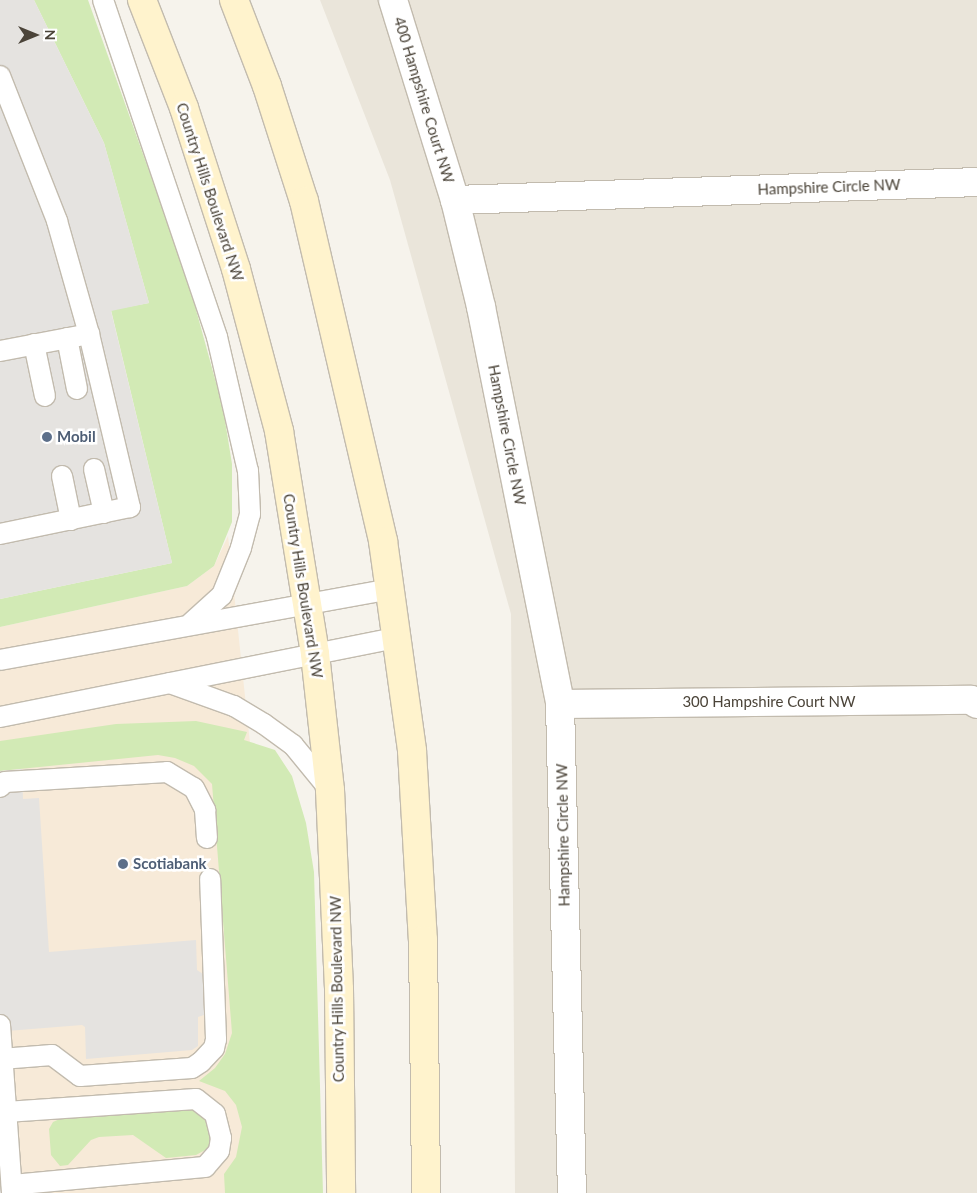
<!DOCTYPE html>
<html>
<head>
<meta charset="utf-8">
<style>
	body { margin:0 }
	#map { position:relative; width:977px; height:1193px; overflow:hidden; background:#f6f3ec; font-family:Lato,sans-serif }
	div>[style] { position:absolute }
	.residential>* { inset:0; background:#eae5da }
	.commercial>* { inset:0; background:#f7ead8 }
	.green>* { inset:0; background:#d2eab5 }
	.parking>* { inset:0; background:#e5e3e0 }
	.roads { filter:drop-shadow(1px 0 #c2bbae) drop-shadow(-1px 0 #c2bbae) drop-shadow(0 1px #c2bbae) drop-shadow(0 -1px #c2bbae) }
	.lane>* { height:20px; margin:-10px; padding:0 10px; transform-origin:10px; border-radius:10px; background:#fff }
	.street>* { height:28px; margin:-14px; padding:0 14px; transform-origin:14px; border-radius:14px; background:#fff }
	.secondary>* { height:28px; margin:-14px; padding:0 14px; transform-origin:14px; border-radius:14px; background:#fff3cd }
	.dots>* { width:14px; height:14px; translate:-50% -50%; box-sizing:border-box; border:2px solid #fff; border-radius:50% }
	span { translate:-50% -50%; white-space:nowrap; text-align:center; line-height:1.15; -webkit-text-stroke:5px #fff; paint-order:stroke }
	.street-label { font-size:15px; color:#4b4439 }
	.service-label { font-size:15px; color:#4e5e75; font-weight:700 }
	.left { translate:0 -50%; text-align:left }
	.north { position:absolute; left:10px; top:10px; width:50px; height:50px; -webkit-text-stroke:4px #fff; paint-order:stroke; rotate:90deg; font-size:14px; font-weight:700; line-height:20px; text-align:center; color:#4b4439 }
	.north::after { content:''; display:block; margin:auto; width:18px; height:22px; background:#4b4439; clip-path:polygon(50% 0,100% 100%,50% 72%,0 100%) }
</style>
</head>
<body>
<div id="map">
	<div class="residential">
		<i style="clip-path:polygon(320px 0,977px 0,977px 1193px,515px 1193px,511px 614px,390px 180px)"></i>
	</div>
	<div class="commercial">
		<i style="clip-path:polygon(228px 536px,252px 762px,272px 1193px,0 1193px,0 627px,187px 586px,214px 566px)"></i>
	</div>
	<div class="green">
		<i style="clip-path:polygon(34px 0,88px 0,187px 277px,223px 408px,232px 464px,232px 522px,214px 566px,187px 586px,0 627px,0 599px,172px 563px,111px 310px,149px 303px,104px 143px)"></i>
		<i style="clip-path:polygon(196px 721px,247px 732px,244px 740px,275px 750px,292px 776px,306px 823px,314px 872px,323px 1193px,225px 1193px,224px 1174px,236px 1157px,242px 1127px,236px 1105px,225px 1091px,199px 1081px,215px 1068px,225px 1054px,232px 1033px,212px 784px,194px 766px,175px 758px,158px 755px,0 771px,0 741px,116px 724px)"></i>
		<i style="clip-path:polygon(195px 1107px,210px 1117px,212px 1139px,207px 1149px,196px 1155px,166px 1158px,133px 1135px,99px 1137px,91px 1140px,68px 1165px,60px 1166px,51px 1155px,49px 1129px,53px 1122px,62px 1118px)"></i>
	</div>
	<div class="parking">
		<i style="clip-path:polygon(0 0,34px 0,104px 143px,149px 303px,111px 311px,172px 563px,0 599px)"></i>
		<i style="clip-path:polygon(22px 769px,23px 799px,39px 798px,49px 952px,196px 940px,197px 970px,203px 974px,204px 1015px,198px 1017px,198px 1046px,192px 1050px,86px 1059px,85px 1027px,82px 1025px,7px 1031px,16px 1193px,0 1193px,0 771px)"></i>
	</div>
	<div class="roads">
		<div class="lane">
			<i style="left:103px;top:0;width:356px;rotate:71.3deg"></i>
			<i style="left:217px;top:337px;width:138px;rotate:77deg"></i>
			<i style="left:248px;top:471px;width:43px;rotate:87.3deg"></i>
			<i style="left:250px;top:514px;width:35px;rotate:105deg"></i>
			<i style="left:241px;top:548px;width:51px;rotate:112deg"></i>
			<i style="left:222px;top:595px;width:42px;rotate:137.9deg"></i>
			<i style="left:0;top:76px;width:156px;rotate:68.5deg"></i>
			<i style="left:57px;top:221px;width:117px;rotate:74.2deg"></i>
			<i style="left:89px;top:334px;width:178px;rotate:76.7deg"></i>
			<i style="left:130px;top:507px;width:133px;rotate:168.3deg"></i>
			<i style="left:67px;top:338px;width:52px;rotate:78.9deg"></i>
			<i style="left:34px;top:344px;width:53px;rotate:78.1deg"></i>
			<i style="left:0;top:351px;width:91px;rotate:-10.8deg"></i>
			<i style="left:94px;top:469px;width:45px;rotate:77.2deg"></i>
			<i style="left:62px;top:476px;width:45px;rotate:78.4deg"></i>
			<i style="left:0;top:660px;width:395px;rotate:-10.3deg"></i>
			<i style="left:170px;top:683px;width:68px;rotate:19.8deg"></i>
			<i style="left:234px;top:706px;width:35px;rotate:31deg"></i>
			<i style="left:264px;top:724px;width:36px;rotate:36deg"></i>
			<i style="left:293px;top:745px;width:58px;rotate:50.6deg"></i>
			<i style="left:0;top:717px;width:405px;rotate:-11.3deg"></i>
			<i style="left:0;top:787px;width:7px;rotate:-45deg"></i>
			<i style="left:5px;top:782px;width:162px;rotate:-3.5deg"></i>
			<i style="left:167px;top:772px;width:31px;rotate:31deg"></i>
			<i style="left:194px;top:788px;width:25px;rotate:63deg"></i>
			<i style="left:205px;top:810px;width:28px;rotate:86deg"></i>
			<i style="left:0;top:1025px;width:168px;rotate:85.9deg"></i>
			<i style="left:1px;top:1059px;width:51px;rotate:-4.5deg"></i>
			<i style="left:52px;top:1055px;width:35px;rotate:37deg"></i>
			<i style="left:80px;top:1076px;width:112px;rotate:-4.1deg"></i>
			<i style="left:192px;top:1068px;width:11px;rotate:-34deg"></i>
			<i style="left:201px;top:1062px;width:19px;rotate:-47deg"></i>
			<i style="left:214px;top:1048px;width:9px;rotate:-77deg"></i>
			<i style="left:216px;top:1039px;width:160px;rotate:-92.1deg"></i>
			<i style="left:6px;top:1112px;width:190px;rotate:-3.9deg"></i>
			<i style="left:196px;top:1099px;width:24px;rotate:38deg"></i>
			<i style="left:215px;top:1114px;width:25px;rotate:76deg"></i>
			<i style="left:221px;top:1138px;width:13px;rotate:99deg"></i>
			<i style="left:219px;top:1151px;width:21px;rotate:131deg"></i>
			<i style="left:205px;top:1167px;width:194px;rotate:174.7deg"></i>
		</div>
		<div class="street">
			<i style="left:393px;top:0;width:209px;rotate:72.8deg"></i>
			<i style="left:455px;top:200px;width:110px;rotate:76.3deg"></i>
			<i style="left:481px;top:307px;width:405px;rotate:78.7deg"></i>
			<i style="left:560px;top:704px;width:489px;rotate:88.6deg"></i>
			<i style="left:455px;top:200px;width:522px;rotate:-1.97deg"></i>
			<i style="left:560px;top:704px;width:411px;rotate:-0.6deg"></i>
			<i style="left:971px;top:700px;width:7px;rotate:34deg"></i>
		</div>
		<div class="secondary">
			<i style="left:142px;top:0;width:116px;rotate:68.7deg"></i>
			<i style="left:184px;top:108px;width:169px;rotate:72.1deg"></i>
			<i style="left:236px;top:269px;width:168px;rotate:75.1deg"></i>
			<i style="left:279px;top:431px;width:226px;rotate:80.8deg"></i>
			<i style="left:315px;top:654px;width:137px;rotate:83.7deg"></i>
			<i style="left:330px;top:790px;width:199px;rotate:87.4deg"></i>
			<i style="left:339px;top:989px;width:204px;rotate:89.4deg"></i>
			<i style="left:234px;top:0;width:92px;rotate:69deg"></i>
			<i style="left:267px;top:86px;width:121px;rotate:72.2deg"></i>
			<i style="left:304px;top:201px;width:349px;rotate:76.9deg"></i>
			<i style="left:383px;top:541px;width:212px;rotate:82.1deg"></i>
			<i style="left:412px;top:751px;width:189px;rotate:86.7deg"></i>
			<i style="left:423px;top:940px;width:253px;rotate:89.3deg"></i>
		</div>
	</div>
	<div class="dots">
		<i style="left:47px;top:437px;background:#5c6f8a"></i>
		<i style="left:123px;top:864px;background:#5c6f8a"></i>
	</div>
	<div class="street-label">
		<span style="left:424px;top:100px;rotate:73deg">400 Hampshire Court NW</span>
		<span style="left:829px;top:187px;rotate:-2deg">Hampshire Circle NW</span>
		<span style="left:210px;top:192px;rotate:72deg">Country Hills Boulevard NW</span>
		<span style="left:507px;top:435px;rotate:79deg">Hampshire Circle NW</span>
		<span style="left:303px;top:586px;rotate:81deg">Country Hills Boulevard NW</span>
		<span style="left:769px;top:702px">300 Hampshire Court NW</span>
		<span style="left:563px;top:835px;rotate:-91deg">Hampshire Circle NW</span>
		<span style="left:337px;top:989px;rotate:-91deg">Country Hills Boulevard NW</span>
	</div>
	<div class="service-label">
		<span class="left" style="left:57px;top:437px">Mobil</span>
		<span class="left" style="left:133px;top:864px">Scotiabank</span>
	</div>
	<div class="north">N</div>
</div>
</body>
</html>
